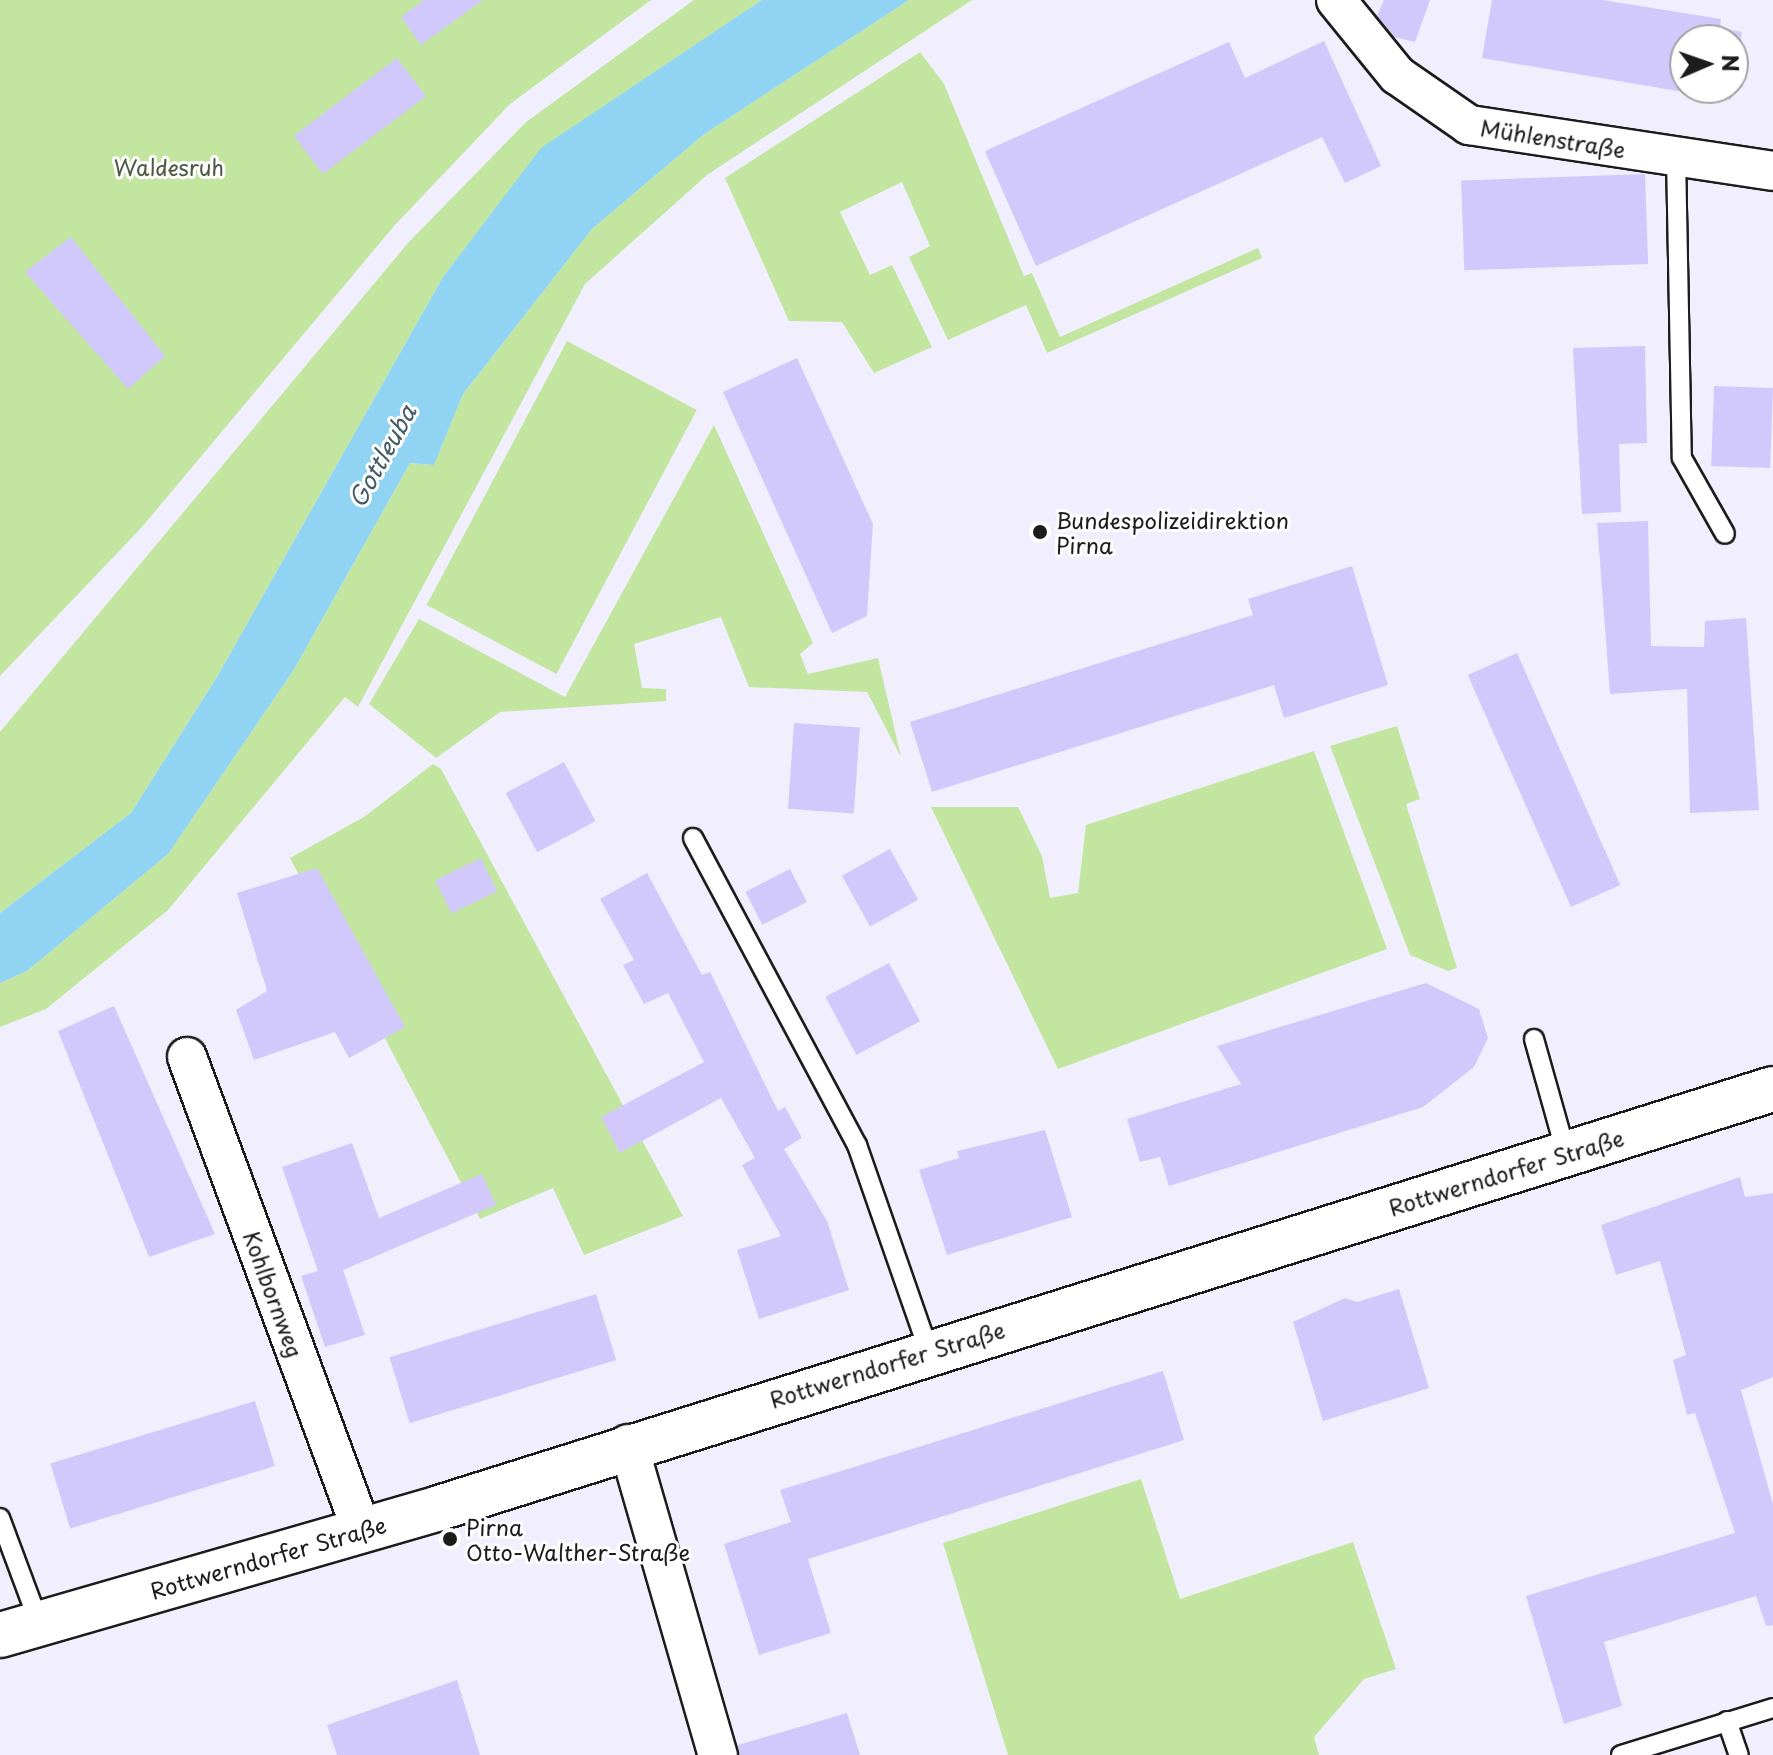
<!DOCTYPE html>
<html>
<head>
<meta charset="utf-8">
<style>
	body { margin:0 }
	#map { position:relative; width:1773px; height:1755px; overflow:hidden; background:#f1effe; font-family:"Playpen Sans",sans-serif }
	div>[style] { position:absolute }
	.green>* { inset:0; background:#c2e69f; transform-origin:0 0 }
	.water>* { inset:0; background:#91d3f3 }
	.building>* { inset:0; background:#d1c9fb; transform-origin:0 0 }
	.roads { filter:drop-shadow(2px 0 #1c1c1c) drop-shadow(-2px 0 #1c1c1c) drop-shadow(0 2px #1c1c1c) drop-shadow(0 -2px #1c1c1c) }
	.service>* { height:18px; margin:-9px; padding:0 9px; transform-origin:9px; border-radius:9px; background:#fff }
	.minor>* { height:38px; margin:-19px; padding:0 19px; transform-origin:19px; border-radius:19px; background:#fff }
	.secondary>* { height:44px; margin:-22px; padding:0 22px; transform-origin:22px; border-radius:22px; background:#fff }
	.dots>* { width:22px; height:22px; translate:-50% -50%; box-sizing:border-box; border:4px solid #fff; border-radius:50% }
	span { translate:-50% -50%; white-space:nowrap; text-align:center; line-height:1.15; -webkit-text-stroke:6px #fff; paint-order:stroke }
	.street-label { font-size:22px; color:#1c1c1c }
	.park-label { font-size:22px; color:#4e5943 }
	.poi-label { font-size:22px; color:#1c1c1c }
	.left { translate:0 -50%; text-align:left }
	.water-label { font-size:24px; color:#455c67; font-style:italic }
	.north { position:absolute; left:1669px; top:24px; width:80px; height:80px; box-sizing:border-box; background:#fff; border:2px solid #a4a4a4; border-radius:50%; rotate:88deg; font-size:22px; font-weight:700; line-height:32px; text-align:center; color:#1c1c1c }
	.north::after { content:''; display:block; margin:auto; width:28px; height:36px; background:#1c1c1c; clip-path:polygon(50% 0,100% 100%,50% 72%,0 100%) }
</style>
</head>
<body>
<div id="map">
	<div class="green">
		<i style="clip-path:polygon(0 0,651px 0,510px 104px,394px 226px,142px 527px,0 676px)"></i>
		<i style="clip-path:polygon(694px 0,762px 0,541px 149px,443px 277px,217px 677px,131px 813px,0 913px,0 732px,408px 243px,526px 122px)"></i>
		<i style="clip-path:polygon(909px 0,972px 0,707px 175px,585px 284px,358px 707px,345px 697px,168px 910px,46px 1009px,0 1027px,0 983px,27px 971px,168px 854px,293px 671px,410px 463px,434px 465px,463px 394px,592px 229px,703px 135px)"></i>
		<i style="clip-path:polygon(920px 52px,944px 84px,1024px 276px,1032px 273px,1060px 337px,1258px 248px,1262px 258px,1047px 353px,1026px 305px,948px 340px,909px 257px,930px 246px,902px 182px,840px 212px,870px 275px,892px 265px,932px 347px,874px 373px,842px 322px,789px 321px,725px 178px)"></i>
		<i style="left:567px;top:341px;width:147px;height:299px;rotate:28deg"></i>
		<i style="clip-path:polygon(714px 425px,813px 643px,800px 654px,808px 674px,878px 658px,901px 757px,867px 692px,749px 687px,721px 617px,634px 644px,642px 688px,666px 689px,666px 701px,500px 712px,436px 758px,369px 704px,419px 619px,565px 697px)"></i>
		<i style="clip-path:polygon(1397px 726px,1420px 799px,1406px 804px,1457px 968px,1448px 971px,1410px 955px,1330px 746px)"></i>
		<i style="clip-path:polygon(1314px 751px,1387px 949px,1058px 1069px,931px 807px,1018px 807px,1042px 856px,1050px 898px,1078px 893px,1086px 825px)"></i>
		<i style="clip-path:polygon(433px 764px,441px 769px,683px 1216px,584px 1255px,553px 1188px,480px 1219px,290px 858px,364px 817px)"></i>
		<i style="clip-path:polygon(1141px 1479px,1180px 1599px,1353px 1542px,1396px 1669px,1364px 1679px,1314px 1737px,1319px 1755px,1008px 1755px,943px 1543px)"></i>
	</div>
	<div class="water">
		<i style="clip-path:polygon(762px 0,909px 0,703px 135px,592px 229px,463px 394px,434px 465px,410px 463px,293px 671px,168px 854px,27px 971px,0 983px,0 913px,131px 813px,217px 677px,443px 277px,541px 148px)"></i>
	</div>
	<div class="building">
		<i style="clip-path:polygon(424px 0,483px 0,421px 45px,401px 17px)"></i>
		<i style="clip-path:polygon(1384px 0,1430px 0,1415px 42px,1394px 37px,1377px 16px)"></i>
		<i style="clip-path:polygon(1492px 0,1602px 0,1721px 19px,1720px 28px,1742px 32px,1733px 85px,1733px 40px,1685px 40px,1685px 88px,1732px 88px,1731px 100px,1482px 58px)"></i>
		<i style="clip-path:polygon(1324px 41px,1381px 166px,1345px 183px,1322px 137px,1036px 266px,985px 151px,1229px 42px,1245px 78px)"></i>
		<i style="left:397px;top:58px;width:48px;height:129px;rotate:53deg"></i>
		<i style="left:1645px;top:174px;width:90px;height:184px;rotate:88deg"></i>
		<i style="clip-path:polygon(71px 237px,165px 356px,128px 389px,25px 272px)"></i>
		<i style="clip-path:polygon(1645px 346px,1647px 443px,1619px 444px,1621px 512px,1582px 514px,1573px 348px)"></i>
		<i style="clip-path:polygon(797px 358px,873px 524px,867px 616px,832px 633px,723px 392px)"></i>
		<i style="left:1714px;top:386px;width:59px;height:80px;rotate:2deg"></i>
		<i style="clip-path:polygon(1648px 521px,1651px 646px,1704px 647px,1705px 621px,1746px 618px,1759px 810px,1690px 813px,1687px 689px,1610px 694px,1597px 523px)"></i>
		<i style="clip-path:polygon(1352px 566px,1388px 685px,1284px 718px,1274px 685px,932px 792px,910px 722px,1253px 615px,1248px 599px)"></i>
		<i style="left:1517px;top:653px;width:254px;height:54px;rotate:66deg"></i>
		<i style="left:794px;top:723px;width:66px;height:86px;rotate:4deg"></i>
		<i style="left:564px;top:762px;width:67px;height:66px;rotate:62deg"></i>
		<i style="left:890px;top:849px;width:58px;height:55px;rotate:61deg"></i>
		<i style="left:481px;top:858px;width:37px;height:51px;rotate:64deg"></i>
		<i style="clip-path:polygon(317px 868px,405px 1027px,349px 1058px,335px 1032px,254px 1060px,236px 1010px,267px 991px,237px 893px)"></i>
		<i style="left:790px;top:869px;width:37px;height:50px;rotate:63deg"></i>
		<i style="clip-path:polygon(647px 873px,702px 975px,710px 972px,778px 1111px,785px 1107px,802px 1138px,784px 1149px,827px 1221px,849px 1290px,759px 1319px,737px 1250px,781px 1236px,742px 1165px,755px 1158px,721px 1098px,620px 1153px,601px 1117px,704px 1062px,668px 993px,644px 1004px,623px 965px,634px 960px,600px 899px)"></i>
		<i style="left:889px;top:963px;width:66px;height:72px;rotate:62deg"></i>
		<i style="clip-path:polygon(1426px 983px,1479px 1009px,1488px 1038px,1474px 1067px,1423px 1107px,1169px 1186px,1160px 1157px,1140px 1162px,1127px 1119px,1241px 1084px,1217px 1046px)"></i>
		<i style="clip-path:polygon(114px 1006px,215px 1234px,149px 1257px,58px 1031px)"></i>
		<i style="clip-path:polygon(1045px 1130px,1072px 1217px,947px 1255px,919px 1170px,959px 1158px,957px 1151px)"></i>
		<i style="clip-path:polygon(352px 1143px,379px 1218px,482px 1174px,496px 1205px,343px 1270px,365px 1335px,325px 1347px,301px 1276px,318px 1271px,282px 1167px)"></i>
		<i style="clip-path:polygon(1740px 1177px,1745px 1197px,1773px 1193px,1773px 1377px,1741px 1390px,1773px 1504px,1773px 1625px,1766px 1626px,1756px 1596px,1604px 1642px,1622px 1706px,1564px 1724px,1526px 1596px,1735px 1533px,1695px 1413px,1687px 1415px,1673px 1360px,1686px 1355px,1660px 1261px,1616px 1275px,1601px 1225px)"></i>
		<i style="clip-path:polygon(1399px 1289px,1429px 1388px,1323px 1421px,1293px 1322px,1345px 1298px,1357px 1302px)"></i>
		<i style="left:596px;top:1294px;width:69px;height:216px;rotate:73deg"></i>
		<i style="clip-path:polygon(1163px 1371px,1184px 1440px,808px 1559px,831px 1633px,759px 1655px,724px 1544px,791px 1522px,780px 1490px)"></i>
		<i style="left:255px;top:1401px;width:68px;height:214px;rotate:73deg"></i>
		<i style="clip-path:polygon(457px 1680px,480px 1755px,337px 1755px,327px 1725px)"></i>
		<i style="clip-path:polygon(847px 1713px,860px 1755px,739px 1755px,738px 1745px)"></i>
	</div>
	<div class="roads">
		<div class="service">
			<i style="left:1676px;top:156px;width:302px;rotate:88.9deg"></i>
			<i style="left:1682px;top:458px;width:87px;rotate:60.5deg"></i>
			<i style="left:693px;top:838px;width:348px;rotate:61.9deg"></i>
			<i style="left:857px;top:1145px;width:219px;rotate:70.8deg"></i>
			<i style="left:1534px;top:1039px;width:118px;rotate:74.3deg"></i>
			<i style="left:0;top:1518px;width:112px;rotate:69.6deg"></i>
			<i style="left:1727px;top:1721px;width:36px;rotate:71deg"></i>
			<i style="left:1621px;top:1755px;width:159px;rotate:-17.2deg"></i>
		</div>
		<div class="minor">
			<i style="left:1336px;top:0;width:97px;rotate:50.9deg"></i>
			<i style="left:1397px;top:75px;width:88px;rotate:34.8deg"></i>
			<i style="left:1469px;top:125px;width:307px;rotate:8.6deg"></i>
			<i style="left:187px;top:1057px;width:505px;rotate:69.74deg"></i>
			<i style="left:628px;top:1444px;width:324px;rotate:73.9deg"></i>
		</div>
		<div class="secondary">
			<i style="left:0;top:1635px;width:457px;rotate:-16.1deg"></i>
			<i style="left:439px;top:1508px;width:1398px;rotate:-17.44deg"></i>
		</div>
	</div>
	<div class="dots">
		<i style="left:1040px;top:532px;background:#1c1c1c"></i>
		<i style="left:450px;top:1539px;background:#1c1c1c"></i>
	</div>
	<div class="street-label">
		<span style="left:1553px;top:138px;rotate:9deg">Mühlenstraße</span>
		<span style="left:1506px;top:1172px;rotate:-17deg">Rottwerndorfer Straße</span>
		<span style="left:274px;top:1294px;rotate:70deg">Kohlbornweg</span>
		<span style="left:887px;top:1364px;rotate:-17deg">Rottwerndorfer Straße</span>
		<span style="left:268px;top:1557px;rotate:-16deg">Rottwerndorfer Straße</span>
	</div>
	<div class="park-label">
		<span style="left:169px;top:167px">Waldesruh</span>
	</div>
	<div class="poi-label">
		<span class="left" style="left:1056px;top:532px">Bundespolizeidirektion<br>Pirna</span>
		<span class="left" style="left:466px;top:1539px">Pirna<br>Otto-Walther-Straße</span>
	</div>
	<div class="water-label">
		<span style="left:382px;top:456px;rotate:-61deg">Gottleuba</span>
	</div>
	<div class="north">N</div>
</div>
</body>
</html>
